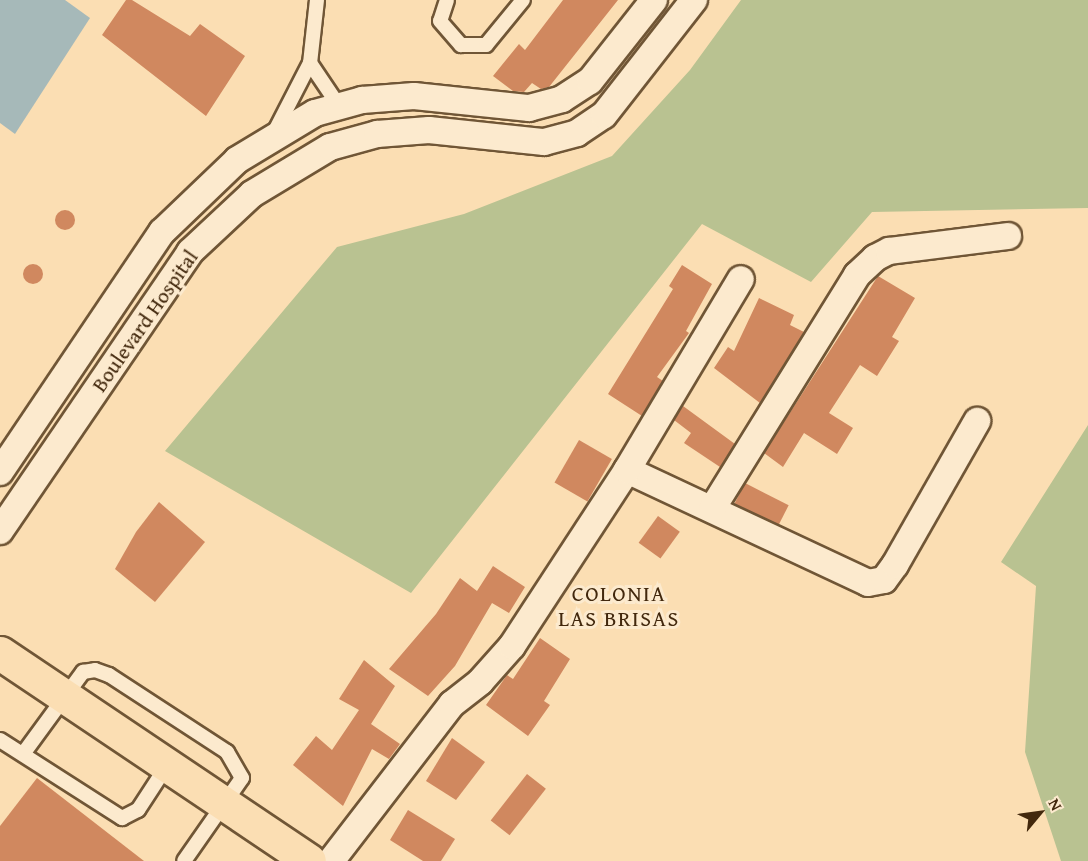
<!DOCTYPE html>
<html>
<head>
<meta charset="utf-8">
<style>
	body { margin:0 }
	#map { position:relative; width:1088px; height:861px; overflow:hidden; background:#fbdeb3; font-family:"Gentium Book Plus",serif }
	div>[style] { position:absolute }
	.green>* { inset:0; background:#b9c291 }
	.water>* { inset:0; background:#a6b9b9 }
	.building>* { inset:0; background:#d0885f; transform-origin:0 0 }
	.round { border-radius:50% }
	.roads { filter:drop-shadow(2px 0 #705636) drop-shadow(-2px 0 #705636) drop-shadow(0 2px #705636) drop-shadow(0 -2px #705636) }
	.lane>* { height:14px; margin:-7px; padding:0 7px; transform-origin:7px; border-radius:7px; background:#fceace }
	.street>* { height:26px; margin:-13px; padding:0 13px; transform-origin:13px; border-radius:13px; background:#fceace }
	.primary>* { height:33px; margin:-16.5px; padding:0 16.5px; transform-origin:16.5px; border-radius:16.5px; background:#fbdeb3 }
	span { translate:-50% -50%; white-space:nowrap; text-align:center; line-height:1.15; -webkit-text-stroke:6px #fceace; paint-order:stroke }
	.street-label { font-size:21px; color:#42280d }
	.neighbourhood-label { font-size:22px; color:#42280d; letter-spacing:1.5px }
	.north { position:absolute; left:1010px; top:783px; width:60px; height:60px; -webkit-text-stroke:4px #fceace; paint-order:stroke; rotate:61deg; font-size:16px; font-weight:700; line-height:24px; text-align:center; color:#42280d }
	.north::after { content:''; display:block; margin:auto; width:21px; height:27px; background:#42280d; clip-path:polygon(50% 0,100% 100%,50% 72%,0 100%) }
</style>
</head>
<body>
<div id="map">
	<div class="green">
		<i style="clip-path:polygon(741px 0,1088px 0,1088px 208px,872px 212px,811px 282px,702px 224px,411px 593px,165px 451px,337px 247px,464px 214px,612px 156px,690px 70px)"></i>
		<i style="clip-path:polygon(1088px 425px,1088px 861px,1061px 861px,1025px 752px,1036px 586px,1001px 562px)"></i>
	</div>
	<div class="water">
		<i style="clip-path:polygon(0 0,65px 0,90px 18px,15px 134px,0 123px)"></i>
	</div>
	<div class="building">
		<i style="clip-path:polygon(126px 0,132px 0,190px 36px,200px 24px,245px 56px,206px 116px,102px 35px)"></i>
		<i style="clip-path:polygon(563px 0,618px 0,549px 87px,541px 89px,532px 83px,524px 92px,513px 91px,493px 76px,519px 44px,525px 50px)"></i>
		<i class="round" style="left:55px;top:210px;width:20px;height:20px"></i>
		<i class="round" style="left:23px;top:264px;width:20px;height:20px"></i>
		<i style="clip-path:polygon(682px 265px,712px 284px,686px 331px,689px 333px,657px 377px,663px 381px,642px 416px,608px 394px,673px 289px,669px 286px)"></i>
		<i style="clip-path:polygon(878px 276px,915px 298px,892px 337px,899px 341px,877px 376px,860px 365px,829px 413px,853px 428px,837px 454px,804px 433px,783px 467px,764px 453px)"></i>
		<i style="clip-path:polygon(759px 298px,794px 315px,790px 325px,804px 332px,760px 403px,714px 368px,728px 347px,734px 351px)"></i>
		<i style="clip-path:polygon(683px 406px,735px 444px,720px 467px,684px 443px,691px 433px,674px 420px)"></i>
		<i style="left:579px;top:440px;width:38px;height:49px;rotate:30deg"></i>
		<i style="left:745px;top:483px;width:49px;height:23px;rotate:27deg"></i>
		<i style="clip-path:polygon(159px 502px,205px 542px,155px 602px,115px 569px,136px 532px)"></i>
		<i style="left:658px;top:516px;width:27px;height:33px;rotate:36deg"></i>
		<i style="clip-path:polygon(493px 566px,525px 587px,509px 613px,492px 603px,455px 666px,428px 696px,389px 669px,436px 614px,460px 578px,477px 591px)"></i>
		<i style="clip-path:polygon(540px 638px,570px 659px,544px 701px,550px 705px,528px 736px,486px 705px,507px 675px,513px 679px)"></i>
		<i style="clip-path:polygon(364px 660px,395px 686px,371px 724px,400px 744px,389px 759px,372px 749px,343px 806px,293px 765px,316px 736px,332px 750px,359px 710px,339px 699px)"></i>
		<i style="clip-path:polygon(452px 738px,485px 762px,456px 800px,426px 781px)"></i>
		<i style="left:527px;top:774px;width:24px;height:59px;rotate:38deg"></i>
		<i style="clip-path:polygon(37px 778px,144px 861px,0 861px,0 826px)"></i>
		<i style="clip-path:polygon(408px 810px,455px 839px,441px 861px,423px 861px,390px 840px)"></i>
	</div>
	<div class="roads">
		<div class="lane">
			<i style="left:317px;top:0;width:63px;rotate:96.3deg"></i>
			<i style="left:310px;top:63px;width:52px;rotate:56deg"></i>
			<i style="left:447px;top:0;width:22px;rotate:108deg"></i>
			<i style="left:440px;top:21px;width:32px;rotate:49deg"></i>
			<i style="left:461px;top:45px;width:25px"></i>
			<i style="left:486px;top:45px;width:58px;rotate:-50.6deg"></i>
			<i style="left:274px;top:133px;width:79px;rotate:-62.8deg"></i>
			<i style="left:0;top:740px;width:145px;rotate:32.6deg"></i>
			<i style="left:122px;top:818px;width:18px;rotate:-27deg"></i>
			<i style="left:138px;top:810px;width:51px;rotate:-56.9deg"></i>
			<i style="left:23px;top:754px;width:102px;rotate:-53.8deg"></i>
			<i style="left:83px;top:672px;width:12px;rotate:-9deg"></i>
			<i style="left:95px;top:670px;width:15px;rotate:20deg"></i>
			<i style="left:109px;top:675px;width:141px;rotate:33.1deg"></i>
			<i style="left:227px;top:752px;width:30px;rotate:60deg"></i>
			<i style="left:242px;top:778px;width:101px;rotate:124.9deg"></i>
		</div>
		<div class="street">
			<i style="left:627px;top:470px;width:266px;rotate:25.1deg"></i>
			<i style="left:868px;top:583px;width:16px;rotate:-11deg"></i>
			<i style="left:884px;top:580px;width:19px;rotate:-54deg"></i>
			<i style="left:895px;top:565px;width:166px;rotate:-60.3deg"></i>
			<i style="left:0;top:472px;width:290px;rotate:-56deg"></i>
			<i style="left:162px;top:232px;width:104px;rotate:-43.8deg"></i>
			<i style="left:237px;top:160px;width:91px;rotate:-31.1deg"></i>
			<i style="left:315px;top:113px;width:49px;rotate:-15.5deg"></i>
			<i style="left:362px;top:100px;width:52px;rotate:-4.4deg"></i>
			<i style="left:414px;top:96px;width:116px;rotate:6deg"></i>
			<i style="left:529px;top:108px;width:34px;rotate:-15deg"></i>
			<i style="left:562px;top:99px;width:33px;rotate:-33deg"></i>
			<i style="left:590px;top:81px;width:103px;rotate:-51.7deg"></i>
			<i style="left:712px;top:509px;width:275px;rotate:-58.2deg"></i>
			<i style="left:857px;top:275px;width:25px;rotate:-43deg"></i>
			<i style="left:875px;top:258px;width:16px;rotate:-27deg"></i>
			<i style="left:889px;top:251px;width:120px;rotate:-7.2deg"></i>
			<i style="left:0;top:531px;width:338px;rotate:-55.7deg"></i>
			<i style="left:190px;top:252px;width:85px;rotate:-43.1deg"></i>
			<i style="left:252px;top:194px;width:91px;rotate:-31.1deg"></i>
			<i style="left:330px;top:147px;width:49px;rotate:-15.5deg"></i>
			<i style="left:377px;top:134px;width:52px;rotate:-4.4deg"></i>
			<i style="left:429px;top:130px;width:116px;rotate:6deg"></i>
			<i style="left:544px;top:142px;width:34px;rotate:-15deg"></i>
			<i style="left:577px;top:133px;width:32px;rotate:-34deg"></i>
			<i style="left:604px;top:115px;width:146px;rotate:-52deg"></i>
			<i style="left:331px;top:861px;width:198px;rotate:-52.4deg"></i>
			<i style="left:452px;top:704px;width:36px;rotate:-38deg"></i>
			<i style="left:480px;top:682px;width:48px;rotate:-48.4deg"></i>
			<i style="left:512px;top:646px;width:210px;rotate:-56.8deg"></i>
			<i style="left:627px;top:470px;width:222px;rotate:-59.2deg"></i>
		</div>
		<div class="primary">
			<i style="left:0;top:653px;width:372px;rotate:33.9deg"></i>
		</div>
	</div>
	<div class="street-label">
		<span style="left:145px;top:321px;rotate:-55deg">Boulevard Hospital</span>
	</div>
	<div class="neighbourhood-label">
		<span style="left:619px;top:606px">COLONIA<br>LAS BRISAS</span>
	</div>
	<div class="north">N</div>
</div>
</body>
</html>
